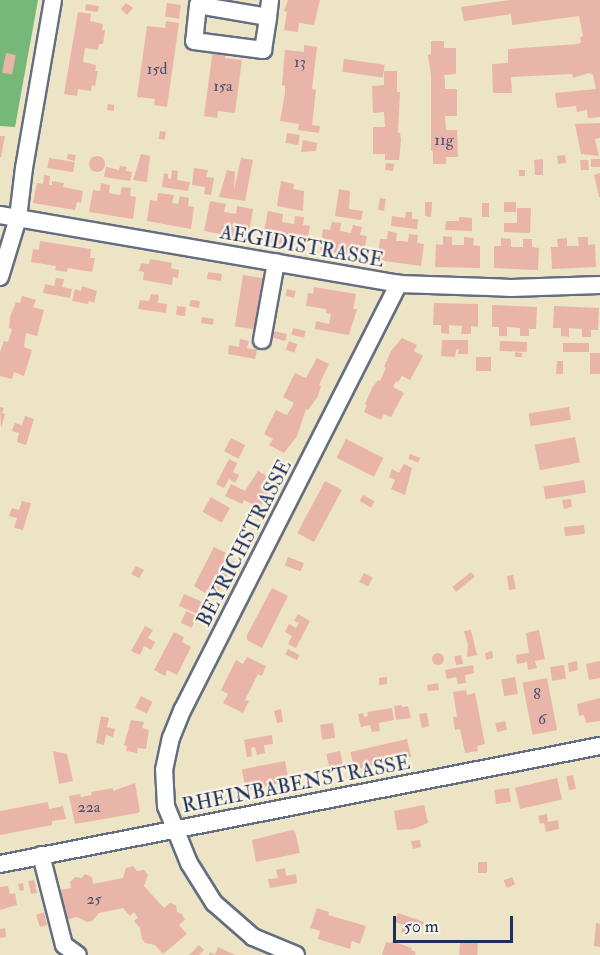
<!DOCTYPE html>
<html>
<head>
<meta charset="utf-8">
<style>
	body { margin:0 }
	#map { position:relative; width:600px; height:955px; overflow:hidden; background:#ece4c4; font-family:"IM FELL Double Pica",serif }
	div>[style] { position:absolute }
	.forest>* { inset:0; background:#76b87a }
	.building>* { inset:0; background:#e9b5a8; transform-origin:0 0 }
	.round { border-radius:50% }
	.roads { filter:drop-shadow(2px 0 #646e82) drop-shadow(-2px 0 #646e82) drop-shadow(0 2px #646e82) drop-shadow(0 -2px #646e82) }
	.minor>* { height:16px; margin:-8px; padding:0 8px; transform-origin:8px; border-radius:8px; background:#fff }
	span { translate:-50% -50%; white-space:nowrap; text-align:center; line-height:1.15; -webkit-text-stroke:4.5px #fcf5e5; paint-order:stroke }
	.number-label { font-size:16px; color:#4e5070 }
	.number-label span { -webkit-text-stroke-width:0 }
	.street-label { font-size:20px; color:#1b2f5e }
	.scale { position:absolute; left:393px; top:916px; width:120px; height:27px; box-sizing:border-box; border:3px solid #1b2f5e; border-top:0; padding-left:8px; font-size:18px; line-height:21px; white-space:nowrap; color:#1b2f5e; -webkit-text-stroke:4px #fcf5e5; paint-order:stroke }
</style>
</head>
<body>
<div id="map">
	<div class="forest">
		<i style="clip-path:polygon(0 0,38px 0,15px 127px,0 126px)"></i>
	</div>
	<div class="building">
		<i style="clip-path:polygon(288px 0,320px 0,314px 25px,299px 23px,298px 32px,284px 30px,287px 12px,284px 11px)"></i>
		<i style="clip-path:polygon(510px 0,600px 0,600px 117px,588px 118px,587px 110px,577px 112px,576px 106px,557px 108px,555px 93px,596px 89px,593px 75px,589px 73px,573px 78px,572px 74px,511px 77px,512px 93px,493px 93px,492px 64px,508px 63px,508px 49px,578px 44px,581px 42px,580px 37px,583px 36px,579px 16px,512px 25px,511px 14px,464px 21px,461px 7px)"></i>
		<i style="clip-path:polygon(126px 3px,133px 8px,127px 15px,121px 9px)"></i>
		<i style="left:167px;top:3px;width:14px;height:14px;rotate:8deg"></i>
		<i style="left:86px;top:4px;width:13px;height:6px;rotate:9deg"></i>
		<i style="clip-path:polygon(78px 12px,91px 14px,90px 21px,103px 24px,102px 30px,105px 30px,103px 44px,99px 44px,98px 50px,85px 48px,83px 62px,96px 65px,95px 71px,98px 71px,95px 86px,92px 85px,91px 91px,78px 89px,77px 96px,64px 94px)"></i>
		<i style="clip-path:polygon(166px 21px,179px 23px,167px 107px,154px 105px,155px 99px,137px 97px,147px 26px,165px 28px)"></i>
		<i style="clip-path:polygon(431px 41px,444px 41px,444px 48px,456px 48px,456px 74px,444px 75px,445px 82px,445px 89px,457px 89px,457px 116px,445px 116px,446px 130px,457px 130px,458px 157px,446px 157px,446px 164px,433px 164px,433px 151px,431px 151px,431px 75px,428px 55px,431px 54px)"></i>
		<i style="clip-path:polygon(304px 45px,317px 47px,312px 89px,316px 90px,312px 125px,320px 126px,319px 133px,298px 130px,299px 124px,280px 121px,285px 93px,285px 86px,282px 85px,285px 50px,304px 52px)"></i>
		<i style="clip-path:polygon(213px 49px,226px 51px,225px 58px,242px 60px,235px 113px,218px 111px,217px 118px,204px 116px)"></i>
		<i style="left:6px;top:53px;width:10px;height:20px;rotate:11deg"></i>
		<i style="left:344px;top:59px;width:41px;height:13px;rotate:8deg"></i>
		<i style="clip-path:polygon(384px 71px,397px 71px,397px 92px,400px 92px,398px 133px,400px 133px,401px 140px,399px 160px,385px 160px,385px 154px,373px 154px,373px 127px,385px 127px,384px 112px,373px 113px,372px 86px,384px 85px)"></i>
		<i style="clip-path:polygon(108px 104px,114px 105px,114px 111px,107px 110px)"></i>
		<i style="clip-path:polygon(600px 123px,600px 138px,595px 139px,599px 156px,581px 154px,575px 124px)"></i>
		<i style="left:160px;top:131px;width:6px;height:8px;rotate:9deg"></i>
		<i style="left:287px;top:133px;width:13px;height:10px;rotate:9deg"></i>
		<i style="clip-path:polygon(0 136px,5px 136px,1px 157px,0 157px)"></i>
		<i style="clip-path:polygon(303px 140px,317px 143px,316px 151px,301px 152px)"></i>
		<i style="clip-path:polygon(68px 154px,76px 155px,75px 161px,67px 159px)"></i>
		<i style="clip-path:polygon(141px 154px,150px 156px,147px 182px,133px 180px)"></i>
		<i style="left:565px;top:155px;width:8px;height:8px;rotate:83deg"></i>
		<i class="round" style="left:89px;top:156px;width:16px;height:16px"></i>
		<i style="left:49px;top:158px;width:26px;height:10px;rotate:9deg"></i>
		<i style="clip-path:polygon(241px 158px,253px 160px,245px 201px,219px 197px,227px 170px,235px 172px,234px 190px)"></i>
		<i style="clip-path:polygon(543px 159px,543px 175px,535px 175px,534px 160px)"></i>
		<i style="left:591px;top:159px;width:9px;height:8px"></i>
		<i style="clip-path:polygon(580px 160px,588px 160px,589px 170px,581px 170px)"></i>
		<i style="left:386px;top:163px;width:8px;height:7px;rotate:7deg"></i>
		<i style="clip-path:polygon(120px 166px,127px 167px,126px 171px,132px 172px,130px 181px,104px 177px,106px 167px,119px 170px)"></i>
		<i style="clip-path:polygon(194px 168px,208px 170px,206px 177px,214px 178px,211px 195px,204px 194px,205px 187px,192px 185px)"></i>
		<i style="clip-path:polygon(172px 170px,178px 171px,177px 180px,190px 182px,188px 191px,162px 187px,164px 173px,168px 174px,168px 178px,171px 179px)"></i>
		<i style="left:519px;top:170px;width:6px;height:6px"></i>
		<i style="clip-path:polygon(600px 173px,600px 197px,599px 197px,594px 175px)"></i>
		<i style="clip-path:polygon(44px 175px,50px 176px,49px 185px,52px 185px,52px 181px,64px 183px,63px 187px,83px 191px,81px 203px,77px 202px,75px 210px,33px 203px,37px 183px,43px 184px)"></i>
		<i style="clip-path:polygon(281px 181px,294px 184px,293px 189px,304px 191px,303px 211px,277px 206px)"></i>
		<i style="clip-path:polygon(101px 183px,110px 185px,109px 193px,120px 195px,122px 187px,131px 188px,130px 196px,136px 197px,133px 219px,89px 212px,93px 190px,100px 191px)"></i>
		<i style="clip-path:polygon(339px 189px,350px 191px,349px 209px,363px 211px,361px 220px,335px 216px)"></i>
		<i style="clip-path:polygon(158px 193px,174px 195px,172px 203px,178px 204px,180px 196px,189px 198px,188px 206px,194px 207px,191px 229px,147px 221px,150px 200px,157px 201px)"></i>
		<i style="left:380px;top:198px;width:6px;height:12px;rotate:9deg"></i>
		<i style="clip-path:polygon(210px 201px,226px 204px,224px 212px,236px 214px,237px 206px,253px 209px,248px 239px,204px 231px)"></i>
		<i style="clip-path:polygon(425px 202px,432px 202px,431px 217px,425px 216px)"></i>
		<i style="left:504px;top:202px;width:12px;height:10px"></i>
		<i style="left:482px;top:203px;width:7px;height:14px"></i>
		<i style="clip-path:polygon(517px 208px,531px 208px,530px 233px,504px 232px,504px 223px,517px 223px)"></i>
		<i style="clip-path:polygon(268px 211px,283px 214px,282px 222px,294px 224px,295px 216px,304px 217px,303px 225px,310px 226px,306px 248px,262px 241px)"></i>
		<i style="clip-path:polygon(406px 212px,412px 212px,412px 219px,418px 219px,417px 229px,391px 226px,392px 216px,405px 218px)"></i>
		<i style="clip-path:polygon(459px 217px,472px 218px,472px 231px,445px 230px,446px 221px,459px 221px)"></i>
		<i style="clip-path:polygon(332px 222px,341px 223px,340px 231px,351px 233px,353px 225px,362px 227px,360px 235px,367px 236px,363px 258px,320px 250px,323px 229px,330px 230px)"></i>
		<i style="clip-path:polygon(388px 231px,397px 233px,396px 241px,402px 241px,408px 242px,409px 234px,418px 235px,417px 243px,424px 244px,421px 266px,377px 260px,380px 239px,387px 239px)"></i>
		<i style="clip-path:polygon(443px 236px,452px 237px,452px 245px,464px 245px,464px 237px,474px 238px,473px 245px,480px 246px,480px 268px,435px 267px,436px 244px,443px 245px)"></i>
		<i style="clip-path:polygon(578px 237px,588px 237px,588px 245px,595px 244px,596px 267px,552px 269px,551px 247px,558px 247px,557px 239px,567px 238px,567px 246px,579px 246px)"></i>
		<i style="clip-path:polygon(501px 238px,511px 239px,511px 247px,523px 247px,523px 239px,532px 239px,532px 247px,539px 248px,538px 270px,494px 268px,494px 246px,501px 246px)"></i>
		<i style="clip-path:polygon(40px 241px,91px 249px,90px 258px,95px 258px,92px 272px,68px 268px,67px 272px,55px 270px,56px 266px,31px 262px,33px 249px,39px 250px)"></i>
		<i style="clip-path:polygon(150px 259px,172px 263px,171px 268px,179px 270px,178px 278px,173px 277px,172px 285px,143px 280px,144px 272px,139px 271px,141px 263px,149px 264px)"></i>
		<i style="left:208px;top:272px;width:14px;height:7px;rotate:8deg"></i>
		<i style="left:243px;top:275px;width:24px;height:52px;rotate:9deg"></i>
		<i style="clip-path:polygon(56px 278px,64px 279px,62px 287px,72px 289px,70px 298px,43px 293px,45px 284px,54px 286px)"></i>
		<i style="clip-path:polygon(82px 286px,97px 291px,94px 303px,89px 301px,88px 304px,72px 301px,75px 289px,81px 291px)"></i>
		<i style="clip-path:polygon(314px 287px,356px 294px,353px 309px,357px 309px,349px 335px,315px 329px,316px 321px,329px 324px,331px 314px,326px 313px,326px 309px,306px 306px,308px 293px,313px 294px)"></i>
		<i style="left:287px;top:289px;width:9px;height:7px;rotate:13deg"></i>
		<i style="clip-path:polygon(151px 294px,159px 295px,158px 303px,167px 304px,166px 313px,138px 309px,140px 300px,149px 301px)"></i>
		<i style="clip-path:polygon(22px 296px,36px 300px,33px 307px,44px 310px,37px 336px,26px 333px,24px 347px,32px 350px,24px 376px,14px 372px,12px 379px,0 376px,0 352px,4px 341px,8px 342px,12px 329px,9px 328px,10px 317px,16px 302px,20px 303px)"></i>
		<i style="clip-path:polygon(191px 300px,200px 301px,199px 308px,189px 306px)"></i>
		<i style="clip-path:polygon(434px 303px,478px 304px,478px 327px,471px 326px,471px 334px,461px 334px,462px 326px,449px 325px,449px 334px,441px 333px,441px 325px,433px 325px)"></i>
		<i style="clip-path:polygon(492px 305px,537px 307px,536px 329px,529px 329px,529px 336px,520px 336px,520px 328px,507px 327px,507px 336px,499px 336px,499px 327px,492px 327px)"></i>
		<i style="left:177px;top:306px;width:9px;height:9px;rotate:6deg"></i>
		<i style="clip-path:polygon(554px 306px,599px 308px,598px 330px,591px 330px,591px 337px,582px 337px,582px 329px,569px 328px,569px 337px,561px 336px,561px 328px,553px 328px)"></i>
		<i style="left:202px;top:317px;width:12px;height:6px;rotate:9deg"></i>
		<i style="left:293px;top:328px;width:13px;height:7px;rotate:13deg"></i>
		<i style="clip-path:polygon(273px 331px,287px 334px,285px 341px,271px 337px)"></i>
		<i style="clip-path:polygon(402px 338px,417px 345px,414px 351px,423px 356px,410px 380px,402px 376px,398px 382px,396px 381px,393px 387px,404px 393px,391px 417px,384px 414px,381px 420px,364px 412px,367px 405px,365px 404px,372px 388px,378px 380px,380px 381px,386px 368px,384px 367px,391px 351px)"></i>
		<i style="clip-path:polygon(240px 339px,249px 341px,247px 348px,257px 350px,255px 359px,228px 354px,229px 345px,239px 347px)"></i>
		<i style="clip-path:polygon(442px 340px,468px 340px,468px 354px,458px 354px,459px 349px,456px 350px,455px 357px,441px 356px)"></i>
		<i style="left:289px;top:341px;width:9px;height:9px;rotate:21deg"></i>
		<i style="left:500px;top:341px;width:27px;height:10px;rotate:2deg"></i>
		<i style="left:563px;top:343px;width:26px;height:9px"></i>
		<i style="clip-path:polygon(515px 352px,522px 353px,522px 357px,515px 357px)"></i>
		<i style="left:590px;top:353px;width:10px;height:21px"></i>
		<i style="left:476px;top:357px;width:15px;height:14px"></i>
		<i style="clip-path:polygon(317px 358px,329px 364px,319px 385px,321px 386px,318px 396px,308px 410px,306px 409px,297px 436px,284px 453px,269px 445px,273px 439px,264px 434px,276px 410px,287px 415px,294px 403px,283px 397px,295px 373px,306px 378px)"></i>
		<i style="clip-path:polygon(557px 361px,563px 361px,563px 374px,556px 374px)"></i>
		<i style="clip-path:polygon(0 407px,4px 408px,2px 413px,5px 414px,1px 428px)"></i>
		<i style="left:569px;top:407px;width:13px;height:41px;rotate:81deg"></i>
		<i style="clip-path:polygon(25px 416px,34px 419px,26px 445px,17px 442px,19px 433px,12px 431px,15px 423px,22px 425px)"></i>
		<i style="left:575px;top:437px;width:26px;height:41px;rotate:79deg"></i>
		<i style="left:231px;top:438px;width:16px;height:15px;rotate:27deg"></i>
		<i style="left:346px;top:439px;width:42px;height:21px;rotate:27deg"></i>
		<i style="left:410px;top:454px;width:11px;height:5px;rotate:22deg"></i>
		<i style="clip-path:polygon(229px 459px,237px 463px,233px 472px,239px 475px,235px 483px,229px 479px,224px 488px,216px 484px)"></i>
		<i style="clip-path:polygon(404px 464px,412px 468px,405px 495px,391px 489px,395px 480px,389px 477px,392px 469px,399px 473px)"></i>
		<i style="clip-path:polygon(258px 471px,269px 477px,266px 482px,272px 485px,260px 508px,244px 500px,242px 504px,225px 496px,231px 484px,245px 491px)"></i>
		<i style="left:584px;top:480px;width:13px;height:41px;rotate:81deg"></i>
		<i style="left:325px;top:481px;width:19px;height:59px;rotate:28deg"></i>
		<i style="left:363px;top:495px;width:13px;height:7px;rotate:29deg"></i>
		<i style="left:211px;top:497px;width:22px;height:17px;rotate:30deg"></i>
		<i style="clip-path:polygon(571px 499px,572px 507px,564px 509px,562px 500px)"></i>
		<i style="clip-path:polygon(22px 501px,31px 503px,23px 530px,14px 528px,17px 518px,9px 516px,12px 508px,19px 510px)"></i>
		<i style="left:584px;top:525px;width:9px;height:20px;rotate:84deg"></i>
		<i style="clip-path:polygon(214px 547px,226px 553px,224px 557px,234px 562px,217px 594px,207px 589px,205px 593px,194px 586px)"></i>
		<i style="left:288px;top:557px;width:17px;height:9px;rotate:21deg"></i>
		<i style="clip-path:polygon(136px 566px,144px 570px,139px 578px,131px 574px)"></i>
		<i style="left:471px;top:572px;width:6px;height:24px;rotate:51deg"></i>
		<i style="left:364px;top:573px;width:10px;height:10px;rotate:29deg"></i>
		<i style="clip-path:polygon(513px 575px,516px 589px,509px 590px,507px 576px)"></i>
		<i style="clip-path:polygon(272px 588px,288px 596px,262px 648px,247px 640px,247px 635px)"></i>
		<i style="left:184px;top:594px;width:21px;height:13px;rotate:23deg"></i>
		<i style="left:186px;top:611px;width:12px;height:13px;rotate:24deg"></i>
		<i style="clip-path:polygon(298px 614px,310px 621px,296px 648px,288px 644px,292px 636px,285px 632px,289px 624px,296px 628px,299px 623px,294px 621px)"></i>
		<i style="clip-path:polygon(145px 626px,153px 630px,148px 638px,155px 642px,151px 650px,144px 646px,140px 655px,131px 651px)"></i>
		<i style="clip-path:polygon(471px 630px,477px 655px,467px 657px,468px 645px,464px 631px)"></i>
		<i style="clip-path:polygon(539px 630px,545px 659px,535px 661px,537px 668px,528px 670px,527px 662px,517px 664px,516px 655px,529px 653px,526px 633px)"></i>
		<i style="clip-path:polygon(174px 632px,184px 637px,182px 642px,191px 647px,177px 675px,167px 670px,165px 676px,154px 670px)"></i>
		<i style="left:288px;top:649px;width:13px;height:6px;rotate:27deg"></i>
		<i style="clip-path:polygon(492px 651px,493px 658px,486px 660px,485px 653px)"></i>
		<i class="round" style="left:432px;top:653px;width:12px;height:12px"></i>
		<i style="left:461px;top:655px;width:9px;height:7px;rotate:77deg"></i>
		<i style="clip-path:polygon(247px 657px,266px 666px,262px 676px,258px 674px,245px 700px,249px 701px,243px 713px,223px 703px,228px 694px,221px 690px,236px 660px,243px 664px)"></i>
		<i style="clip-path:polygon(577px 661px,578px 670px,569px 672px,568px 663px)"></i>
		<i style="clip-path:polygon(600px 661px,600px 678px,589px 680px,586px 664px)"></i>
		<i style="clip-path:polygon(473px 665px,474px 673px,465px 675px,466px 683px,458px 684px,456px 677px,447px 679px,445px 670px)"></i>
		<i style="left:564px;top:665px;width:14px;height:14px;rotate:82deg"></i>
		<i style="clip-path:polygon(387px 677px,387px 684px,379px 685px,379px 678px)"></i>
		<i style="left:515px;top:677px;width:17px;height:14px;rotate:80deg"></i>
		<i style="left:547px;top:678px;width:53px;height:25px;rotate:79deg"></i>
		<i style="clip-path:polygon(438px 683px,439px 690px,428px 691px,427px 685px)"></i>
		<i style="clip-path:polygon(466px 690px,467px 695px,475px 693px,485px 744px,477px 746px,478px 751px,465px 753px,460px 729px,455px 730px,453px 717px,457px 717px,453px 692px)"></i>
		<i style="left:141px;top:696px;width:13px;height:13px;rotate:27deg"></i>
		<i style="clip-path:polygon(600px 698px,600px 721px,586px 723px,584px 715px,579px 716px,577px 704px)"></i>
		<i style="clip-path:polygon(402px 705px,402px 707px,408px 706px,411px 718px,396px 720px,394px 706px)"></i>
		<i style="clip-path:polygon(392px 708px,394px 720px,379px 723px,380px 731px,372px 732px,370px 725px,361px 727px,358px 714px,363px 713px,364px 717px,368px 716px,367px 712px)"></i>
		<i style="clip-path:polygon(281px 709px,283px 722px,277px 723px,274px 711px)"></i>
		<i style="clip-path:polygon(427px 713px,429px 726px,422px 728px,419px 714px)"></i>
		<i style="clip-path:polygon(101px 716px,109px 718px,107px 727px,115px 729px,113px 737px,106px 735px,104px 745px,96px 743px)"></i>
		<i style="clip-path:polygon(131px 720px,144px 722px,142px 728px,149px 730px,146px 749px,138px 748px,137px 753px,126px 751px,127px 746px,124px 745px)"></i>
		<i style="left:505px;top:721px;width:9px;height:10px;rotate:77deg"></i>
		<i style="left:333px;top:723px;width:15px;height:13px;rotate:82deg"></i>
		<i style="clip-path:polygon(272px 735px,273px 744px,264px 745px,265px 753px,257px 755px,255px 747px,251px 748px,252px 756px,247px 757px,244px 740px)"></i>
		<i style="left:407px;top:739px;width:18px;height:58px;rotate:77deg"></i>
		<i style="clip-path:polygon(53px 751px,67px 754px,73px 781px,59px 784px)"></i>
		<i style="left:340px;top:751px;width:14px;height:14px;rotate:78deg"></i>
		<i style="left:285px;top:761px;width:21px;height:44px;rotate:79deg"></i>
		<i style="left:573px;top:775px;width:14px;height:7px;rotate:78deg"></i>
		<i style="left:557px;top:778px;width:22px;height:43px;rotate:77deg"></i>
		<i style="clip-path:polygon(135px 783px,140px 811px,138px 813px,75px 824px,69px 796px,80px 794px,81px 797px,92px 795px,91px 792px,113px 788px,113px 791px)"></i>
		<i style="left:509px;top:788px;width:14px;height:15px;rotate:82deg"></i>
		<i style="clip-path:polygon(48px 802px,49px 809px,63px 806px,66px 819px,52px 821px,52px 825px,0 835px,0 811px)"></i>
		<i style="clip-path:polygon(424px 805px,428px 823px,413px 829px,397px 830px,394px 811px)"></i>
		<i style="clip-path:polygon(547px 814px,548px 822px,558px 820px,559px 829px,546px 832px,544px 823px,540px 824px,538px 816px)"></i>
		<i style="clip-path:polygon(292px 830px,295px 831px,300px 853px,256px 862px,252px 840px)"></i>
		<i style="clip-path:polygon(420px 840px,421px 847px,413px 849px,411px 841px)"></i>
		<i style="left:478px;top:862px;width:9px;height:11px"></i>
		<i style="clip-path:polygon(133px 866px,137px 871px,144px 870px,148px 875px,144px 886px,164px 908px,170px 903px,176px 905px,177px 912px,182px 914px,185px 920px,179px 925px,187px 934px,163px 954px,155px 945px,145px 943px,142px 939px,140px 928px,134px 921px,138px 918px,134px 912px,130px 916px,123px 908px,99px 913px,92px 921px,87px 922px,77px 917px,65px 920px,60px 890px,71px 888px,70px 882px,75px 877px,82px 878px,85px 874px,92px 877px,93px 884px,123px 878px,126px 868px)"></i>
		<i style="clip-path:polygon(285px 868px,286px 876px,296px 874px,297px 883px,270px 888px,268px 879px,278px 878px,276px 870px)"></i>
		<i style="left:512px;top:877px;width:8px;height:9px;rotate:67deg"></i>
		<i style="left:34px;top:880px;width:13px;height:6px;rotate:77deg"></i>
		<i style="clip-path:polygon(23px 883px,24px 890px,20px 891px,18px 884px)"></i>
		<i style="clip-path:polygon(8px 886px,10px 894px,15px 893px,17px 905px,0 910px,0 887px)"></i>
		<i style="clip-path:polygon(317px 908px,329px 912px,328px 915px,366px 926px,360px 944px,352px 941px,350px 949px,318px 939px,320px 931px,310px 928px)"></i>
		<i style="clip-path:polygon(44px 912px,47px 925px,40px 927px,36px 915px)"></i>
		<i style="clip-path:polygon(398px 913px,424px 922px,421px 930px,412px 927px,409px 935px,401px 932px,404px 925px,395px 922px)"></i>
		<i style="clip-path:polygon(596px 923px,600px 924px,600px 947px,594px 946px)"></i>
		<i style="clip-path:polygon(5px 928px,6px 937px,0 938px,0 929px)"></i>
		<i style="clip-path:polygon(392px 941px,412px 948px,411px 950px,416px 952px,415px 955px,382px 955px,386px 942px,391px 943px)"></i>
		<i style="left:460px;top:942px;width:18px;height:13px;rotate:3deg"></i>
		<i style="clip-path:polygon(199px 945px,204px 950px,199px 955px,189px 955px)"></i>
		<i style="clip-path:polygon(218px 947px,235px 955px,209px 955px,210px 952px,215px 955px)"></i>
	</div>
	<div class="roads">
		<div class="minor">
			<i style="left:268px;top:17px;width:71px;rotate:-170.3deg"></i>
			<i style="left:198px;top:5px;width:36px;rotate:96deg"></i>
			<i style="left:194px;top:41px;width:70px;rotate:7.4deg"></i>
			<i style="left:263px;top:50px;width:33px;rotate:-81deg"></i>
			<i style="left:268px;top:17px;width:17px;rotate:-83deg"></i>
			<i style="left:0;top:215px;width:405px;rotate:9.8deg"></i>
			<i style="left:399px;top:284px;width:112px;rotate:2deg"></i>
			<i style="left:511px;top:288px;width:89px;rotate:-1.9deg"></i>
			<i style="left:0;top:277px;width:62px;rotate:-73deg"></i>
			<i style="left:18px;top:218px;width:50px;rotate:-83.2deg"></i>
			<i style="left:24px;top:168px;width:170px;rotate:-80.2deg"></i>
			<i style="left:262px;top:340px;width:79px;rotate:-79.8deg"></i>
			<i style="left:41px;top:855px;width:93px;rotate:75.7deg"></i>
			<i style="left:64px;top:945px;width:17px;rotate:36deg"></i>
			<i style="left:0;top:864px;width:611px;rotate:-11.13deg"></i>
			<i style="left:296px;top:955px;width:47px;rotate:-157.3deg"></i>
			<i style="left:253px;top:937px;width:52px;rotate:-138.9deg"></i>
			<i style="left:214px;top:903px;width:47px;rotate:-122deg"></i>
			<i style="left:189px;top:863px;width:61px;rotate:-112deg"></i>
			<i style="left:166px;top:806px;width:36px;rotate:-93deg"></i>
			<i style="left:164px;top:770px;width:33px;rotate:-78deg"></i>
			<i style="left:171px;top:738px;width:31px;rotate:-68deg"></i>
			<i style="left:183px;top:709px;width:477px;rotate:-63.1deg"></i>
		</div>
	</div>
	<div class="number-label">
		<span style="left:300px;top:62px">13</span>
		<span style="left:157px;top:69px">15d</span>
		<span style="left:223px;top:86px">15a</span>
		<span style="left:444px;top:140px">11g</span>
		<span style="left:537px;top:694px">8</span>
		<span style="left:542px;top:719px">6</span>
		<span style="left:89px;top:807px">22a</span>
		<span style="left:94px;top:899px">25</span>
	</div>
	<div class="street-label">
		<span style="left:302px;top:246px;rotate:10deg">AEGIDISTRASSE</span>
		<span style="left:244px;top:543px;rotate:-63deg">BEYRICHSTRASSE</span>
		<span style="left:296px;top:784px;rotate:-11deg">RHEINBABENSTRASSE</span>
	</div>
	<div class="scale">50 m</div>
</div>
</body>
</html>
